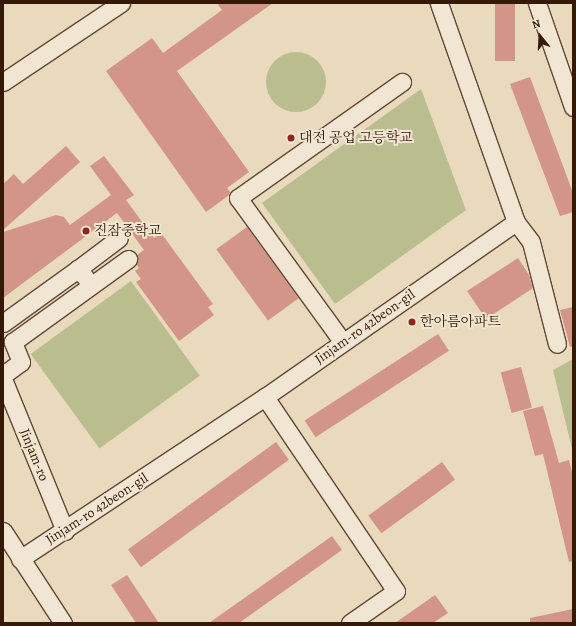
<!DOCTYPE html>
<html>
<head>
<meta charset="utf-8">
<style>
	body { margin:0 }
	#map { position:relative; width:576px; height:626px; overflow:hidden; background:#e9d9bd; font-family:Alegreya,"Noto Serif KR",serif }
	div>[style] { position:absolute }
	.green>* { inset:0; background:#babe8f; transform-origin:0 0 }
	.round { border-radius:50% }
	.building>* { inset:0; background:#d29588; transform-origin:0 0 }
	.roads { filter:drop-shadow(1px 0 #624833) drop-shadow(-1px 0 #624833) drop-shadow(0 1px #624833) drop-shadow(0 -1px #624833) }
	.minor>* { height:17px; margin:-8.5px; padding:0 8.5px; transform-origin:8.5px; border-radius:8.5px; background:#f1e6d4 }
	.dots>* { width:11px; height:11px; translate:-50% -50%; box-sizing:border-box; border:2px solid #f1e6d4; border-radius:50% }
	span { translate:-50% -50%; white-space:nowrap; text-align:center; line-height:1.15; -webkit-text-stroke:4px #f1e6d4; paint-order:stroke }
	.poi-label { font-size:14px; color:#351805 }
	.left { translate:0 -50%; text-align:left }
	.street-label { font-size:14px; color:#351805 }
	.frame { position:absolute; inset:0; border:4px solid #351805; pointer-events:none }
	.north { position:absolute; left:520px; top:16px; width:40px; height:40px; -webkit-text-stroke:3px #f1e6d4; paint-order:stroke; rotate:342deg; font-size:11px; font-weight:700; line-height:16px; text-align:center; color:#351805 }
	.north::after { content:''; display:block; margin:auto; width:14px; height:18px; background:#351805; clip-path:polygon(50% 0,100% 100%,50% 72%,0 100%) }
</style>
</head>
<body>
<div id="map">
	<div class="green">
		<i class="round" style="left:266px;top:52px;width:60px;height:60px"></i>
		<i style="clip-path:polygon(421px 89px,466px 210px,335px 304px,262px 203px)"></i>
		<i style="left:131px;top:281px;width:117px;height:124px;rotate:54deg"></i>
		<i style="clip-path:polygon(573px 359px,573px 453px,553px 370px)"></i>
	</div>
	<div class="building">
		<i style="clip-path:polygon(217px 3px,273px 3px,177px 71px,249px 172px,227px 188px,230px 192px,228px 196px,206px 212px,106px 71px,152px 38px,163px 53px,222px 10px)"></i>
		<i style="left:495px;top:3px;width:20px;height:58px"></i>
		<i style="clip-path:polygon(530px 77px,573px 193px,573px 212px,560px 216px,510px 84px)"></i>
		<i style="clip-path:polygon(66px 146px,80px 162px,3px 230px,3px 184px,14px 174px,23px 184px)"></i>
		<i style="clip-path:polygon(104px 156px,134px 195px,126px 200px,154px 238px,161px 233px,213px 304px,208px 307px,214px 315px,179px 341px,136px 282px,141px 279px,135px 271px,139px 268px,136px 264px,137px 255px,144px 250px,117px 213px,3px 298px,3px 232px,56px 215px,64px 217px,70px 225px,111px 195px,90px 166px)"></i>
		<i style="left:247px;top:227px;width:88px;height:38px;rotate:54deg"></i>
		<i style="clip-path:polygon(518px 258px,529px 275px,533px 288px,486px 319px,467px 291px)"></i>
		<i style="clip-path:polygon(573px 307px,573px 346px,570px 347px,560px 310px)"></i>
		<i style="left:438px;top:334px;width:20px;height:159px;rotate:57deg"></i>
		<i style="left:521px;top:367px;width:42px;height:21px;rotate:75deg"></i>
		<i style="clip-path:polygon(543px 406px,559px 463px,569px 460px,573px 476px,573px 561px,569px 562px,543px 454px,535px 456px,523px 411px)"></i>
		<i style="left:276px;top:442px;width:22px;height:183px;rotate:54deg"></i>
		<i style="left:442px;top:462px;width:22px;height:91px;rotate:54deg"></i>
		<i style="clip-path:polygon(332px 536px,342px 550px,239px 623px,209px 623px)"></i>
		<i style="clip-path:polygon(127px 575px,159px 623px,136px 623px,111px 585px)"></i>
		<i style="clip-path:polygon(435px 595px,448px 613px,433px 623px,395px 623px)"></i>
		<i style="clip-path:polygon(573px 609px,573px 623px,530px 623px,530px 618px)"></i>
	</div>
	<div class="roads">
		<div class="minor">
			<i style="left:537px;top:3px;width:110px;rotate:70.9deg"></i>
			<i style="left:3px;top:82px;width:142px;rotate:-33.8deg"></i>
			<i style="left:516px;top:222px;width:25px;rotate:53deg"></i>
			<i style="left:531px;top:242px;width:105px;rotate:75.7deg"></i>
			<i style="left:85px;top:277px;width:11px;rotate:-131deg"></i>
			<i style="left:78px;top:269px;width:51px;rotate:-37.1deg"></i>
			<i style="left:3px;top:323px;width:92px;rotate:-35.8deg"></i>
			<i style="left:342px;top:341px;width:177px;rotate:-126deg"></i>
			<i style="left:238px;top:198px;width:201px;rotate:-35.3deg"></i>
			<i style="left:3px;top:375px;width:22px;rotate:-36deg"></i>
			<i style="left:21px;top:362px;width:22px;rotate:-112deg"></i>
			<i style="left:13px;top:342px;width:142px;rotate:-35.8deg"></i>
			<i style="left:3px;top:379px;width:164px;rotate:67.8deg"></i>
			<i style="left:265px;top:397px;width:234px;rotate:56deg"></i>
			<i style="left:396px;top:591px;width:56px;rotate:145.2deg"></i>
			<i style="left:3px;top:531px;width:110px;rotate:56.9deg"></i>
			<i style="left:20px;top:559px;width:294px;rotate:-33.5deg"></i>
			<i style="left:265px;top:397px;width:306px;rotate:-34.9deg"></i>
			<i style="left:516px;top:222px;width:232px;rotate:-109.4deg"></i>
		</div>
	</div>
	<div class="dots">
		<i style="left:291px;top:138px;background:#8f2418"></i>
		<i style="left:86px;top:231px;background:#8f2418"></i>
		<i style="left:412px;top:322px;background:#8f2418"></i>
	</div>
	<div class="poi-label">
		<span class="left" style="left:299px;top:138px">대전 공업 고등학교</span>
		<span class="left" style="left:94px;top:231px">진잠중학교</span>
		<span class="left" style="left:420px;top:322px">한아름아파트</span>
	</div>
	<div class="street-label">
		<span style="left:365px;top:327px;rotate:-35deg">Jinjam-ro 42beon-gil</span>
		<span style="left:34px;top:455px;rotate:68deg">Jinjam-ro</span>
		<span style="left:97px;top:509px;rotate:-33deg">Jinjam-ro 42beon-gil</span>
	</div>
	<div class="frame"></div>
	<div class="north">N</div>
</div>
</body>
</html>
